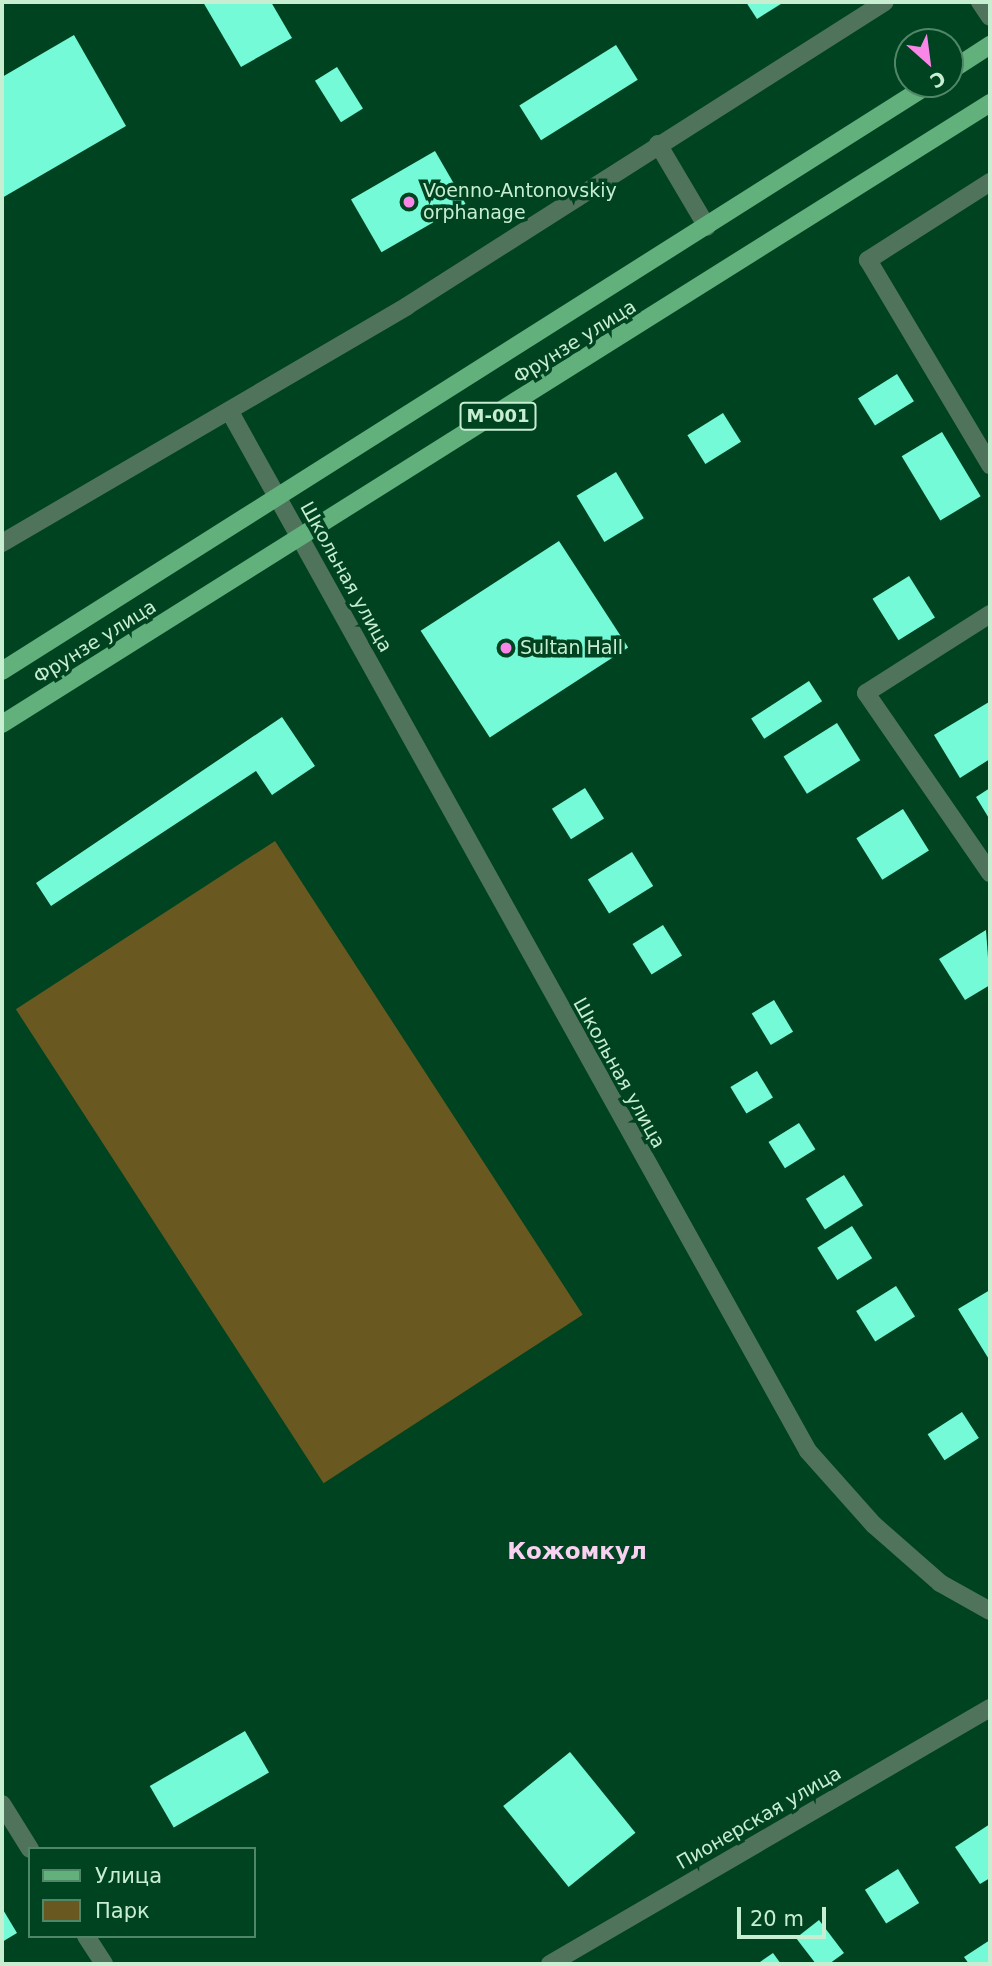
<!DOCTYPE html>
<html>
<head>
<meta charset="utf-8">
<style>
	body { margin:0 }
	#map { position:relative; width:992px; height:1966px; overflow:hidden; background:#004320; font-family:"DejaVu Sans",sans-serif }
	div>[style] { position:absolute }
	.green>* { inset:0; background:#695920; transform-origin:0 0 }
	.building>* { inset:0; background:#75fad7; transform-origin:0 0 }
	.minor>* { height:18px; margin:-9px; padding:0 9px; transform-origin:9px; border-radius:9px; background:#50745b }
	.major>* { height:18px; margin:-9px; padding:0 9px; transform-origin:9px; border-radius:9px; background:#62b07c }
	.dots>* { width:19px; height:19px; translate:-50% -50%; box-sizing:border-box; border:4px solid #004320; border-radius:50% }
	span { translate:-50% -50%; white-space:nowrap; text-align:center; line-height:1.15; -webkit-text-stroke:7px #004320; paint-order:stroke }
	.shield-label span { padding:2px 5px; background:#004320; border:2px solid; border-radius:5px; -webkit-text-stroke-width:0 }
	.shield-label { font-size:18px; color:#c8eed2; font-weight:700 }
	.poi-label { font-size:19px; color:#c8eed2 }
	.left { translate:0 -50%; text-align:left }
	.street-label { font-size:19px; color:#c8eed2 }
	.quarter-label { font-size:23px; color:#f9d1f1; font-weight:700 }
	.frame { position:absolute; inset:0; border:4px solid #c8eed2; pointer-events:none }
	.legend { position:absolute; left:28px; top:1847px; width:228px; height:91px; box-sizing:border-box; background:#004320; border:2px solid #508767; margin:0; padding:9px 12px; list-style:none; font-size:21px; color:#c8eed2 }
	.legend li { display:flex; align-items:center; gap:14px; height:35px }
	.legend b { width:35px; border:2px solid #508767 }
	.north { position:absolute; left:894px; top:28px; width:70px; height:70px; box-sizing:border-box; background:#004320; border:2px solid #508767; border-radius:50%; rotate:152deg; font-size:19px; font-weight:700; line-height:28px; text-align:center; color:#c8eed2 }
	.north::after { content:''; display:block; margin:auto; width:24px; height:32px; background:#fa87e7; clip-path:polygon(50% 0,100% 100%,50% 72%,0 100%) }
	.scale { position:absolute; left:737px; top:1907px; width:89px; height:32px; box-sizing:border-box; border:4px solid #c8eed2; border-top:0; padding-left:9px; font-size:21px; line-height:24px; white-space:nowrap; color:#c8eed2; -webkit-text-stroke:5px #004320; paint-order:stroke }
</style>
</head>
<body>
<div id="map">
	<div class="green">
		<i style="left:275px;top:841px;width:565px;height:309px;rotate:57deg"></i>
	</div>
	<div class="building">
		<i style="clip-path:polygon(203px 2px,271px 2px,292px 38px,241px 67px)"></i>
		<i style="clip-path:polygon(746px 2px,784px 2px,757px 19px)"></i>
		<i style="clip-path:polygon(74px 35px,126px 126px,2px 198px,2px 77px)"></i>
		<i style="left:616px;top:45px;width:41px;height:114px;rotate:58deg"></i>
		<i style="left:337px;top:67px;width:49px;height:26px;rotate:58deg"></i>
		<i style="left:435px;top:151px;width:61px;height:97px;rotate:60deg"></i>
		<i style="left:897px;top:374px;width:32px;height:46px;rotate:58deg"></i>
		<i style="left:723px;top:413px;width:34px;height:42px;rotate:58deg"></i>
		<i style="left:942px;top:432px;width:75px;height:47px;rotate:59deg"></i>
		<i style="left:616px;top:472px;width:54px;height:46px;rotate:59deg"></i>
		<i style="left:559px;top:541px;width:127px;height:165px;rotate:57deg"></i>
		<i style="left:909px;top:576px;width:49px;height:43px;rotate:58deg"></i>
		<i style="left:809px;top:681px;width:24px;height:69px;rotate:57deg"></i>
		<i style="clip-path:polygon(989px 702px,990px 759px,960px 778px,934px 735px)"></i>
		<i style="clip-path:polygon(282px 717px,315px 766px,272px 795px,256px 771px,51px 906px,36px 883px)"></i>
		<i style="left:837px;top:723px;width:44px;height:63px;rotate:58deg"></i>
		<i style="left:585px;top:788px;width:36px;height:39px;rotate:58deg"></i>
		<i style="clip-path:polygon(990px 788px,990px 820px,976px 797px)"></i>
		<i style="left:903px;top:809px;width:49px;height:55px;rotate:58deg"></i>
		<i style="left:632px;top:852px;width:40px;height:52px;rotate:58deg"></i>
		<i style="left:663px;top:925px;width:36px;height:36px;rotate:58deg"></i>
		<i style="clip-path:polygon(986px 930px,990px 985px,965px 1000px,939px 959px)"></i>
		<i style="left:774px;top:1000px;width:37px;height:26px;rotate:59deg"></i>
		<i style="left:757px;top:1071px;width:31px;height:31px;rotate:59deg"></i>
		<i style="left:799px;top:1123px;width:31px;height:36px;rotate:58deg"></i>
		<i style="left:844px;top:1175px;width:36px;height:45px;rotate:58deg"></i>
		<i style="left:852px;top:1226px;width:38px;height:41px;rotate:58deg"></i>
		<i style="left:896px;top:1286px;width:36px;height:47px;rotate:58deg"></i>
		<i style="clip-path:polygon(990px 1290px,990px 1361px,958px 1309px)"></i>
		<i style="left:962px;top:1412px;width:31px;height:41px;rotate:57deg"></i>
		<i style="left:245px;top:1731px;width:48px;height:110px;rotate:60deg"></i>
		<i style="left:570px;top:1752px;width:104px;height:86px;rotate:51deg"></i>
		<i style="clip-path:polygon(990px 1824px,990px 1878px,980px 1884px,955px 1847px)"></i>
		<i style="left:898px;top:1869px;width:40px;height:39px;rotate:58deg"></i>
		<i style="clip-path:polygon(2px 1908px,17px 1933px,2px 1942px)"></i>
		<i style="clip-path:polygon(819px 1920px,844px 1953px,829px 1964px,816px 1964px,796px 1938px)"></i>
		<i style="clip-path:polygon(990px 1940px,990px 1964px,969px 1964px,964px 1957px)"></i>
		<i style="clip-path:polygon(773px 1953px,781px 1964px,757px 1964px)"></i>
	</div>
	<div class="minor">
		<i style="left:980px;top:2px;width:18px;rotate:56deg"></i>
		<i style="left:658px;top:144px;width:96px;rotate:59.4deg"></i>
		<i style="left:990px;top:182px;width:145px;rotate:147.4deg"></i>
		<i style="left:868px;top:260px;width:239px;rotate:59.2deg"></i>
		<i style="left:230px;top:412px;width:1189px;rotate:60.91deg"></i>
		<i style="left:808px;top:1451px;width:99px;rotate:48.3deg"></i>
		<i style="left:874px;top:1525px;width:88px;rotate:41.3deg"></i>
		<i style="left:940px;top:1583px;width:57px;rotate:29.2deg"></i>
		<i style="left:2px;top:543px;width:469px;rotate:-30.3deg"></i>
		<i style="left:407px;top:306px;width:566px;rotate:-32.46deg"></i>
		<i style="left:990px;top:614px;width:147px;rotate:147.5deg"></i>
		<i style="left:866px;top:693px;width:219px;rotate:55.4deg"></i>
		<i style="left:2px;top:1804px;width:53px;rotate:58.1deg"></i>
		<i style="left:86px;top:1936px;width:33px;rotate:57deg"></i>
		<i style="left:550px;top:1964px;width:509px;rotate:-30.19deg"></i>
	</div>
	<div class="major">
		<i style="left:950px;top:71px;width:48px;rotate:-33deg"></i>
		<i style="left:2px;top:671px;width:1098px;rotate:-32.32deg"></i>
		<i style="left:2px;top:724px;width:1167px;rotate:-32.15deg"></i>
	</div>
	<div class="dots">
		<i style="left:409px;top:202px;background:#fa87e7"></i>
		<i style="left:506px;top:648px;background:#fa87e7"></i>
	</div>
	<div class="shield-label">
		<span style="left:498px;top:416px">M-001</span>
	</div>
	<div class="poi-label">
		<span class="left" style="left:423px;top:202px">Voenno-Antonovskiy<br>orphanage</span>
		<span class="left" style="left:520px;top:648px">Sultan Hall</span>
	</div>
	<div class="street-label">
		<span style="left:575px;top:342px;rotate:-32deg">Фрунзе улица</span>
		<span style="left:346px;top:577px;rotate:61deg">Школьная улица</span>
		<span style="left:95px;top:642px;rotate:-32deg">Фрунзе улица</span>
		<span style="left:619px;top:1073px;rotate:61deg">Школьная улица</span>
		<span style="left:759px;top:1818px;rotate:-30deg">Пионерская улица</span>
	</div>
	<div class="quarter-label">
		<span style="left:577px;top:1551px">Кожомкул</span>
	</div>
	<div class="frame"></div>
	<ul class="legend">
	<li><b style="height:9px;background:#62b07c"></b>Улица</li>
	<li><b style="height:19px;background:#695920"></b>Парк</li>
	</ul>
	<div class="north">С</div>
	<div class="scale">20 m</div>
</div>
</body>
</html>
